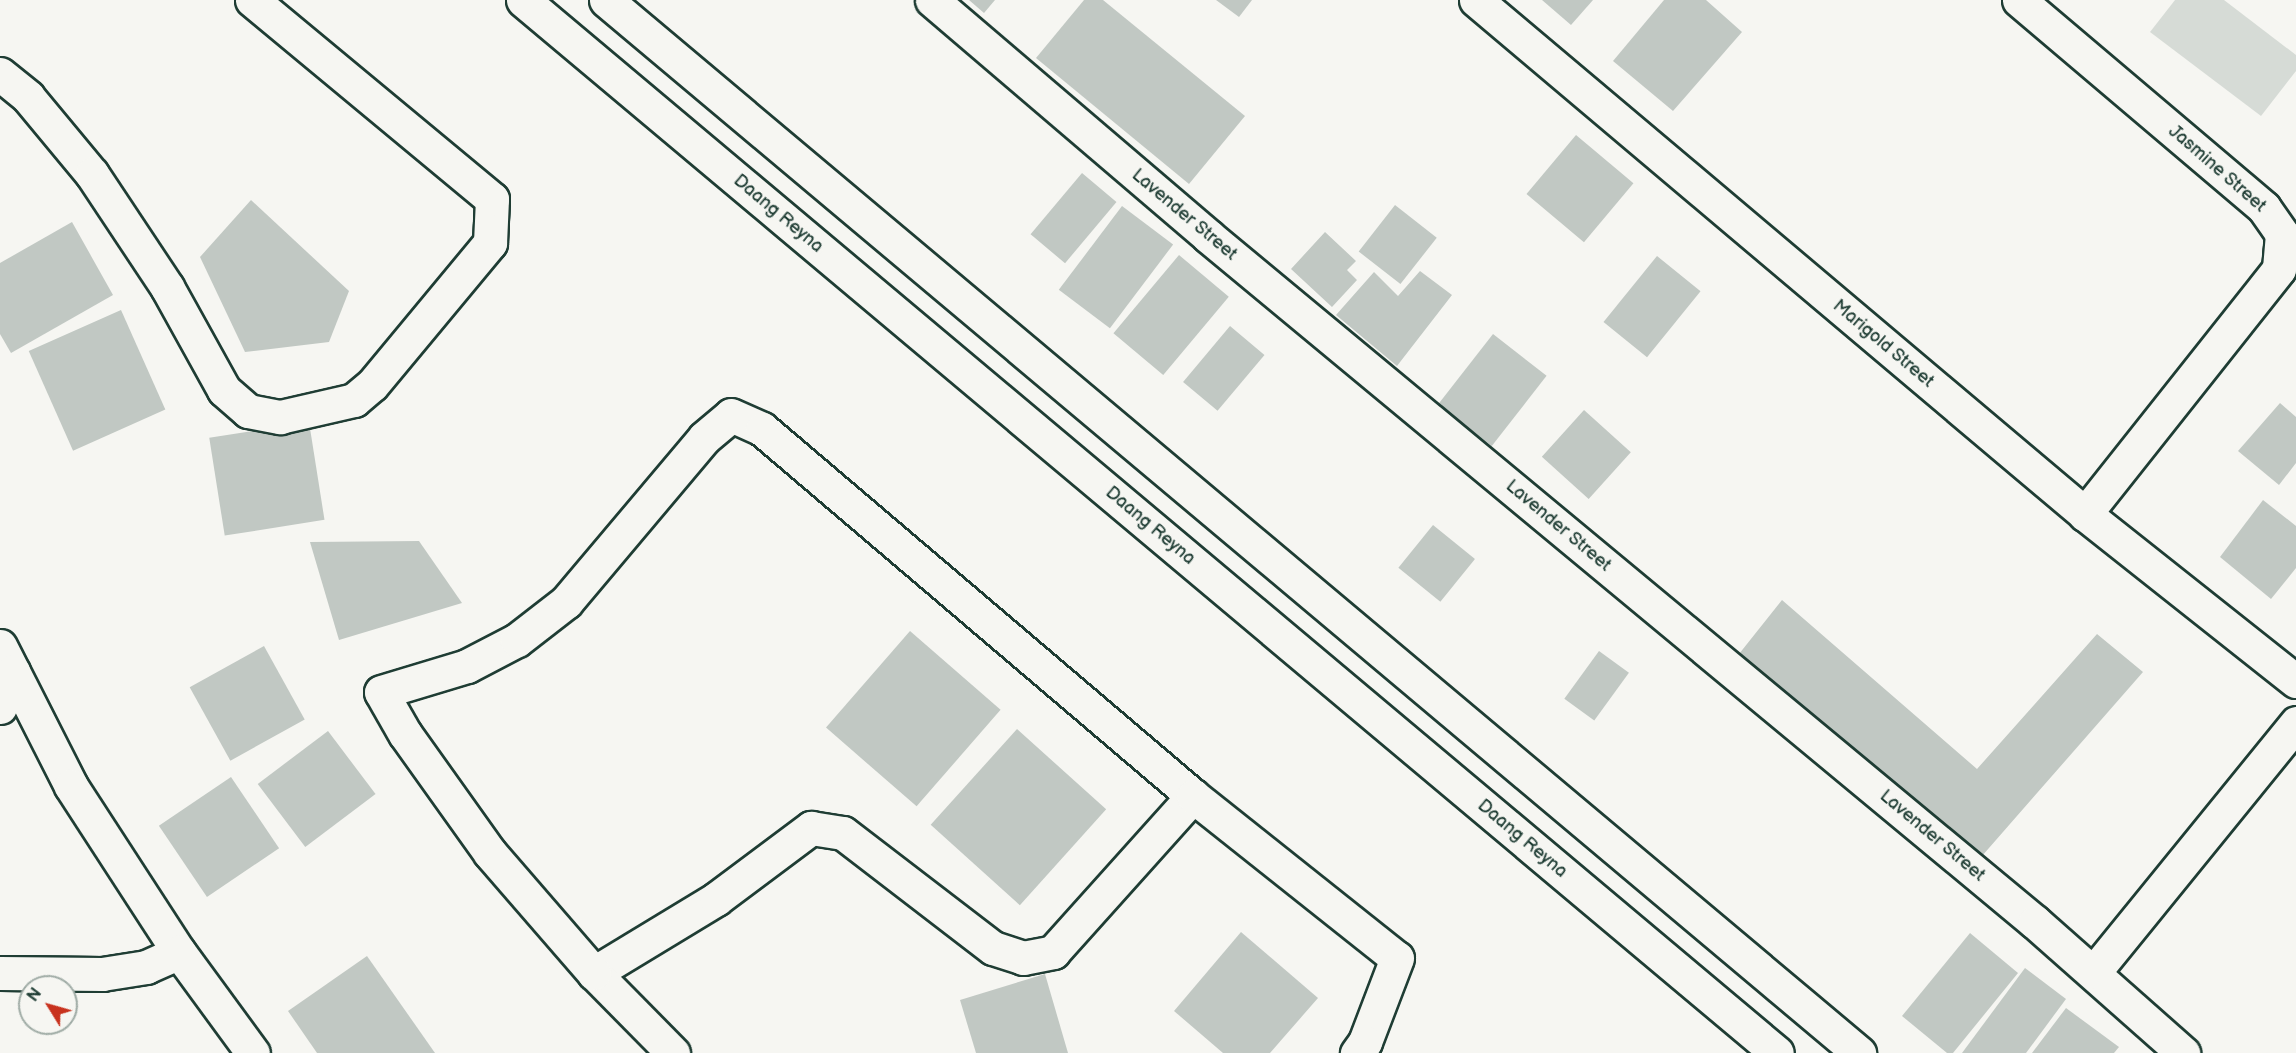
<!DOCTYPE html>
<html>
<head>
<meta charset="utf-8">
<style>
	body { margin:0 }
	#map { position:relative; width:2296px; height:1053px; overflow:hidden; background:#f6f6f2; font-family:"Balsamiq Sans",sans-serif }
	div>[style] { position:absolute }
	.green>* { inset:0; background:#d6dbd6 }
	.building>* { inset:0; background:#c1c8c3; transform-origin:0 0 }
	.roads { filter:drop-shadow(2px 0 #1f3d34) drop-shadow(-2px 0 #1f3d34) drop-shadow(0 2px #1f3d34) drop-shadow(0 -2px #1f3d34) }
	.minor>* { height:33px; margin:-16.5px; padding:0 16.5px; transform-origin:16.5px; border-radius:16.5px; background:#f6f6f2 }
	.major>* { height:33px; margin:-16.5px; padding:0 16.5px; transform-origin:16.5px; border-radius:16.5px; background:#f6f6f2 }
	span { translate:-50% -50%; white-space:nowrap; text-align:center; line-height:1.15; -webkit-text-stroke:6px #f6f6f2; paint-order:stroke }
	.street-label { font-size:18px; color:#1f3d34 }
	.north { position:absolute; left:18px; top:975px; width:60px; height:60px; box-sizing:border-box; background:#f6f6f2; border:2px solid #a0aca6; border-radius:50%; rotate:307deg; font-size:16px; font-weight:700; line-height:24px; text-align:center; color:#1f3d34 }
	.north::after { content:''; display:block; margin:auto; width:21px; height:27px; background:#c8321e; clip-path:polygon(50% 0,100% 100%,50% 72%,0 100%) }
</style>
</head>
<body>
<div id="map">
	<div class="green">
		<i style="clip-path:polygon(2175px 0,2224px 0,2296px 55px,2296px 71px,2261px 116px,2150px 32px)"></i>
	</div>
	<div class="building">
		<i style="clip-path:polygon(969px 0,995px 0,984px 13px)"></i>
		<i style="clip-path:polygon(1084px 0,1103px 0,1245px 116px,1189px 184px,1036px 58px)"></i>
		<i style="clip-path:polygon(1216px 0,1252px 0,1239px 17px)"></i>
		<i style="clip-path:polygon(1542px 0,1593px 0,1571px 25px)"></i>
		<i style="clip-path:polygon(1664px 0,1706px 0,1742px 32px,1673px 111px,1613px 61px)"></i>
		<i style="left:1576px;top:135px;width:75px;height:77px;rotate:40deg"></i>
		<i style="left:1082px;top:173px;width:45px;height:80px;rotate:40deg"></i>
		<i style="clip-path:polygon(251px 200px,349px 291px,329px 342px,245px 352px,200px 257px)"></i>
		<i style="left:1395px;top:205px;width:53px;height:59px;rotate:38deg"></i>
		<i style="left:1122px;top:206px;width:64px;height:105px;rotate:37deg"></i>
		<i style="clip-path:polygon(72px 222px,113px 295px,11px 353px,0 334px,0 263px)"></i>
		<i style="clip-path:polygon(1325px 232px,1356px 261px,1347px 270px,1357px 280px,1332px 307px,1291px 269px)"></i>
		<i style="left:1179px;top:255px;width:65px;height:102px;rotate:40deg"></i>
		<i style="left:1657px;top:256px;width:56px;height:85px;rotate:39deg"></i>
		<i style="clip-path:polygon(1420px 271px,1452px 295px,1397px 366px,1336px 315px,1374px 272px,1398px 296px)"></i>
		<i style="left:121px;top:310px;width:109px;height:101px;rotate:66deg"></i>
		<i style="left:1230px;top:326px;width:45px;height:73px;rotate:40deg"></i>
		<i style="left:1493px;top:334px;width:68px;height:89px;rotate:38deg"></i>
		<i style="clip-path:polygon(2280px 403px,2296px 417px,2296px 463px,2279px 485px,2238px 451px)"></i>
		<i style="left:1584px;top:410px;width:63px;height:63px;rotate:42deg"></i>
		<i style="left:309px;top:422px;width:99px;height:101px;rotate:81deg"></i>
		<i style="clip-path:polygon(2263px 500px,2296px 526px,2296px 568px,2271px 599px,2220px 557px)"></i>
		<i style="left:1433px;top:525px;width:54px;height:55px;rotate:39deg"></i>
		<i style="clip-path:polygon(419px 541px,462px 603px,339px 640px,310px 542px)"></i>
		<i style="clip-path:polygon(1782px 600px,1977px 769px,2097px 634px,2143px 672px,1982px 856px,1739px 654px)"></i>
		<i style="left:910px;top:631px;width:120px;height:128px;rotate:41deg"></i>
		<i style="left:264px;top:646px;width:84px;height:85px;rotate:61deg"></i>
		<i style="left:1599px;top:651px;width:37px;height:59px;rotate:36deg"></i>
		<i style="left:1017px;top:729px;width:120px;height:129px;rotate:42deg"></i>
		<i style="left:328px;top:731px;width:79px;height:88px;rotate:53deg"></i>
		<i style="left:231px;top:777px;width:86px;height:87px;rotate:56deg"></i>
		<i style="clip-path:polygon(1241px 932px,1318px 998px,1270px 1053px,1223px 1053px,1174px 1011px)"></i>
		<i style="clip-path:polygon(1970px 933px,2018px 973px,1953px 1053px,1947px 1053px,1902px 1016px)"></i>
		<i style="clip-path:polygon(367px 956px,435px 1053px,317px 1053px,288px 1011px)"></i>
		<i style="clip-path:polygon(2025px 968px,2066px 999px,2026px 1053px,1962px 1053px)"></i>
		<i style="clip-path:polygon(1045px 974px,1068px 1053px,976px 1053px,960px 1000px)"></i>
		<i style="clip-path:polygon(2066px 1008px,2119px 1047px,2114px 1053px,2032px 1053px)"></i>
	</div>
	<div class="roads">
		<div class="minor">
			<i style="left:932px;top:0;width:363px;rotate:40.5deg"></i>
			<i style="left:1208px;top:236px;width:1074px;rotate:39.68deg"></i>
			<i style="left:2035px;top:922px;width:198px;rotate:41.5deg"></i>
			<i style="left:1476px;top:0;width:797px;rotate:40.16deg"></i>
			<i style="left:2085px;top:514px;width:269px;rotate:38.4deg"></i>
			<i style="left:2019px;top:0;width:321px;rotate:40.3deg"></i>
			<i style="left:2264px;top:208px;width:32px;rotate:55deg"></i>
			<i style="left:2282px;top:234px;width:35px;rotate:95deg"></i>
			<i style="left:2279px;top:269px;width:313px;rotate:128.4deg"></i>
			<i style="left:0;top:74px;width:36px;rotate:39deg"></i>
			<i style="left:28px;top:97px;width:100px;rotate:50.3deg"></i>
			<i style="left:92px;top:174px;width:136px;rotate:56.4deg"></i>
			<i style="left:167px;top:287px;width:118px;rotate:61deg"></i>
			<i style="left:224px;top:390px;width:32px;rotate:41deg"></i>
			<i style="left:248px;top:411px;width:33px;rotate:11deg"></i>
			<i style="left:280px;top:417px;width:76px;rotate:-12.9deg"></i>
			<i style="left:354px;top:400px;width:23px;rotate:-40deg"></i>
			<i style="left:372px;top:385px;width:185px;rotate:-50.3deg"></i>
			<i style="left:490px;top:243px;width:44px;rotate:-87.4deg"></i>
			<i style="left:492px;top:199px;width:312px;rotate:-140.3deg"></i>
			<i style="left:0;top:646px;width:157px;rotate:63.1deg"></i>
			<i style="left:71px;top:786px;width:198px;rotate:57deg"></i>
			<i style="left:179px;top:952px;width:125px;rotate:53.8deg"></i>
			<i style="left:0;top:707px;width:38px;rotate:-70deg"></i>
			<i style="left:2094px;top:972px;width:321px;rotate:-50.9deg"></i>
			<i style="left:0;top:973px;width:102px;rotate:0.6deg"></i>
			<i style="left:102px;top:974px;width:45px;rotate:-9deg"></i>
			<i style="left:146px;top:967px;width:36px;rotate:-24deg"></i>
			<i style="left:594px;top:973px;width:143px;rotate:-31.2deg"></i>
			<i style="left:716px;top:899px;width:119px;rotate:-36.8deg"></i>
			<i style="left:811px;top:828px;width:32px;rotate:9deg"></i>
			<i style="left:843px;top:833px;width:189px;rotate:37.5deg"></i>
			<i style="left:993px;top:948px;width:32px;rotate:18deg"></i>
			<i style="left:1023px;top:958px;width:31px;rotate:-11deg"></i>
			<i style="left:1053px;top:952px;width:210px;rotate:-48.1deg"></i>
			<i style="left:673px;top:1053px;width:112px;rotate:-134.6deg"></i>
			<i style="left:594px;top:973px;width:159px;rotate:-130.9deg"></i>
			<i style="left:490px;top:853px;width:146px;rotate:-125.5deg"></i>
			<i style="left:405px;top:734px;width:48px;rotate:-119.7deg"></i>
			<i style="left:381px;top:692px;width:90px;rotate:-16.8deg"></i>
			<i style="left:467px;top:666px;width:56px;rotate:-27.5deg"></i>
			<i style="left:517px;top:640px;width:62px;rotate:-37.8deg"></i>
			<i style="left:566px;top:602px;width:214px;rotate:-49.9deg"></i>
			<i style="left:704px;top:438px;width:35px;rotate:-40deg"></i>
			<i style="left:731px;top:415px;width:34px;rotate:24deg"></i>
			<i style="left:762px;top:429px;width:566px;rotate:40.41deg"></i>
			<i style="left:1193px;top:796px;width:260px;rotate:38.5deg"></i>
			<i style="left:1397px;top:958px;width:90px;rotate:110.9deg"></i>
			<i style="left:1365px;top:1042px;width:14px;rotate:126deg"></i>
		</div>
		<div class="major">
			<i style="left:523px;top:0;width:1637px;rotate:40.02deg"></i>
			<i style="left:606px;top:0;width:1637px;rotate:40.04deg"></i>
		</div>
	</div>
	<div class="street-label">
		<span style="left:2217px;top:169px;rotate:41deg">Jasmine Street</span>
		<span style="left:778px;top:214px;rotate:40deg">Daang Reyna</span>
		<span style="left:1184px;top:215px;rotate:40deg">Lavender Street</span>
		<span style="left:1883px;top:344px;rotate:40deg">Marigold Street</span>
		<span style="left:1150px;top:526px;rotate:40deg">Daang Reyna</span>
		<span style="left:1558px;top:526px;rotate:40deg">Lavender Street</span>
		<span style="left:1932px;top:836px;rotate:40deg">Lavender Street</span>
		<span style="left:1522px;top:839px;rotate:40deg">Daang Reyna</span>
	</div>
	<div class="north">N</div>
</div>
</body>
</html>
